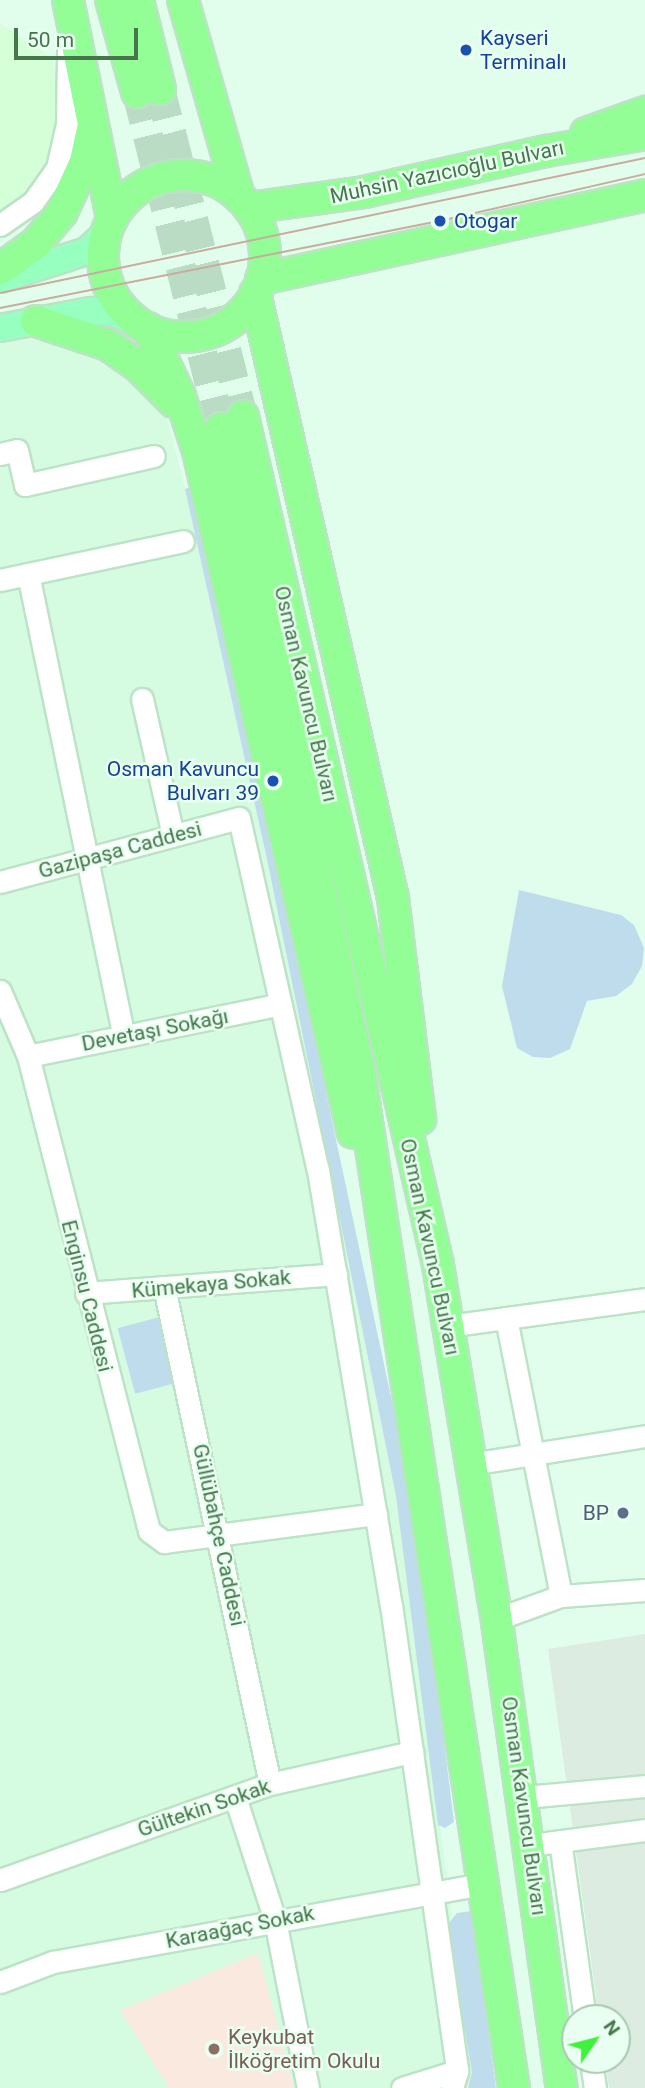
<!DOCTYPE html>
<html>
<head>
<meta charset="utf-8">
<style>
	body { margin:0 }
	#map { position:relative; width:645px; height:2088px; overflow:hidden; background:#e1feec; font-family:Roboto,sans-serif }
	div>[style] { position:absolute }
	.residential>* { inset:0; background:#d5fbe1 }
	.commercial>* { inset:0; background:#d4ffd7 }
	.industrial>* { inset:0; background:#ddece1 }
	.education>* { inset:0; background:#fae9de }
	.green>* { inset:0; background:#bfdcec; transform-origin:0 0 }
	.highway-tunnel>* { height:30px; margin-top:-15px; transform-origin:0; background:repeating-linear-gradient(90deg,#badcc4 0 30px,transparent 0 45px) }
	.roads { filter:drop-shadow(2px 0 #bce3c6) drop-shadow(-2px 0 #bce3c6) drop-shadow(0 2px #bce3c6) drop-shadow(0 -2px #bce3c6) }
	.minor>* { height:21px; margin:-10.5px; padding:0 10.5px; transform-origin:10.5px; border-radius:10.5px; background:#fff }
	.major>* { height:26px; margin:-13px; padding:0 13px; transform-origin:13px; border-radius:13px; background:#97ffc0 }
	.highway>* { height:30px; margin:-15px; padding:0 15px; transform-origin:15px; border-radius:15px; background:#93fd96 }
	.highway>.ring { margin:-15px; padding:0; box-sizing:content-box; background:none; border:30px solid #93fd96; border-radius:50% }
	.tram>* { height:2px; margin:-1px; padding:0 1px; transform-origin:1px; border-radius:1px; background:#c8ac9f }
	.dots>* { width:19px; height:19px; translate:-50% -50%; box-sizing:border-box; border:4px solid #e9fff1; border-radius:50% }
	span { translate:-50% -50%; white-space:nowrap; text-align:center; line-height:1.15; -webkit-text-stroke:5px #e9fff1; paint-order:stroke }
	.transit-label { font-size:21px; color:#164399 }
	.left { translate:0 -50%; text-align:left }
	.right { translate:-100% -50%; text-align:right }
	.street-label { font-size:21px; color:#46774c }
	.service-label { font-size:21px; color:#4e5e75 }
	.education-label { font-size:21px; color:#785e54 }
	.north { position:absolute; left:561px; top:2004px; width:70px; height:70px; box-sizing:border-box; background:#e9fff1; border:2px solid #a8c9af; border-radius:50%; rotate:55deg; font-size:19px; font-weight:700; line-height:28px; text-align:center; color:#46774c }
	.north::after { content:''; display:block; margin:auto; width:24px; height:32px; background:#40f13d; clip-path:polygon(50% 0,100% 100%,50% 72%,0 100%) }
	.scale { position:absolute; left:14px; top:28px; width:124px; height:32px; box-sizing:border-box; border:4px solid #46774c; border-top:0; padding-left:9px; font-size:21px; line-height:24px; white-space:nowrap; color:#46774c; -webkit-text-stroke:5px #e9fff1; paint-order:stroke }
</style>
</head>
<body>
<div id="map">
	<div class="residential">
		<i style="clip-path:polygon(139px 310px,185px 489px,268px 864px,396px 1496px,452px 1916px,447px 1925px,472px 2072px,468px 2088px,0 2088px,0 338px)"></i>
	</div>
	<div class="commercial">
		<i style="clip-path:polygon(0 24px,52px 58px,60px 107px,50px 161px,26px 196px,0 216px)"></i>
	</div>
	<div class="industrial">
		<i style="clip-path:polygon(645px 1634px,645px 2088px,609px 2088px,605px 2060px,617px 2060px,617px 2018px,599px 2018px,548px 1649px)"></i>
	</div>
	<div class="education">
		<i style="clip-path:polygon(258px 1953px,294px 2088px,169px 2088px,120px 2010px)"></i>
	</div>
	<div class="green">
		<i style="clip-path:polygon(196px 485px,415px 1509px,454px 1822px,445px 1828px,438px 1825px,396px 1496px,268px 864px,185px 489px)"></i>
		<i style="clip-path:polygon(519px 890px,621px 915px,634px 925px,644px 948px,642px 966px,632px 984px,616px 996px,587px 1001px,570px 1049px,550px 1058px,533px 1057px,517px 1048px,502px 986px)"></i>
		<i style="left:163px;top:1316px;width:68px;height:47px;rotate:75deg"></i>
		<i style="clip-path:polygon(471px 1911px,496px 2088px,468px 2088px,472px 2072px,447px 1925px,457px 1913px)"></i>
	</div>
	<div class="highway-tunnel">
		<i style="left:160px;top:89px;width:337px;rotate:75.8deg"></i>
		<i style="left:137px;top:92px;width:346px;rotate:76deg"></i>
	</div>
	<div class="roads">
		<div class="minor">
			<i style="left:0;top:225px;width:40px;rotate:-34.9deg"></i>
			<i style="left:33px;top:202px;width:42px;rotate:-54.8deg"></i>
			<i style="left:57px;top:168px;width:45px;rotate:-77.2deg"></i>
			<i style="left:67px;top:124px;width:76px;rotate:-89.2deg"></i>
			<i style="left:0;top:454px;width:17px;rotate:-13deg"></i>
			<i style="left:17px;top:450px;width:36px;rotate:77deg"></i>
			<i style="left:25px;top:485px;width:132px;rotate:-12.7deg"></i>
			<i style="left:28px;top:574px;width:472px;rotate:78.3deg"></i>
			<i style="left:0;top:580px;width:187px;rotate:-12deg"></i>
			<i style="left:142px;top:699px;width:140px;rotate:77.2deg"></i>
			<i style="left:0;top:882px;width:247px;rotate:-15deg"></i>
			<i style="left:239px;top:818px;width:361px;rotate:77.4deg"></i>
			<i style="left:318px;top:1170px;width:441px;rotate:80.5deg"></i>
			<i style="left:391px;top:1605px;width:471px;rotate:81.9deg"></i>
			<i style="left:457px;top:2071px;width:18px;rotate:106deg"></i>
			<i style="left:0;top:991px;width:71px;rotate:66.7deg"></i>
			<i style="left:28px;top:1056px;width:490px;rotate:75.7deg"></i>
			<i style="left:149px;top:1531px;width:19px;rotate:36deg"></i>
			<i style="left:164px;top:1542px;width:214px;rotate:-7.5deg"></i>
			<i style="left:28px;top:1056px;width:258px;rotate:-11.6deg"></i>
			<i style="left:164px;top:1287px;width:508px;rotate:77.96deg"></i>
			<i style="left:86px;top:1293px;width:251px;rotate:-4.3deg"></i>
			<i style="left:506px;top:1318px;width:283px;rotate:78.8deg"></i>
			<i style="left:448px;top:1326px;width:199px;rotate:-7.8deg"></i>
			<i style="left:471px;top:1464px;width:176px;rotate:-9.1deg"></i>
			<i style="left:497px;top:1619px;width:68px;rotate:-19.8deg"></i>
			<i style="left:561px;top:1596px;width:84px;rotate:-4.1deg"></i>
			<i style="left:235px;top:1797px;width:129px;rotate:72deg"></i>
			<i style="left:275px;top:1920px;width:171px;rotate:78.9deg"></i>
			<i style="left:524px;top:1797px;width:121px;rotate:-5.2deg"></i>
			<i style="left:560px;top:1841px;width:179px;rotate:82deg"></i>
			<i style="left:530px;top:1845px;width:116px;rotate:-7.4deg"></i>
			<i style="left:0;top:1880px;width:287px;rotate:-19.6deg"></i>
			<i style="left:270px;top:1784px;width:146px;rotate:-12.7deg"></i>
			<i style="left:0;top:1982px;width:57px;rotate:-20.7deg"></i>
			<i style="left:53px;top:1962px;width:436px;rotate:-10.3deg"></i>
			<i style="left:591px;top:2060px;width:28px;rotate:82deg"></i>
			<i style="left:402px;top:2088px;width:58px;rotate:-17.2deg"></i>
		</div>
		<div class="major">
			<i style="left:0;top:279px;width:91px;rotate:-17.8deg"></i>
			<i style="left:87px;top:251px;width:26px;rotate:-43deg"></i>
			<i style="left:0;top:328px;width:93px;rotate:-10.6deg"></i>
			<i style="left:91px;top:311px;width:22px;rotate:3deg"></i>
			<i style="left:113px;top:312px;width:30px;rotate:24deg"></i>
		</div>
		<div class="highway">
			<i style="left:68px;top:0;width:223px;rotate:78.6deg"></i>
			<i style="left:111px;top:0;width:96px;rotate:74.2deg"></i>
			<i style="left:138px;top:0;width:92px;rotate:76.1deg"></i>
			<i style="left:183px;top:0;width:205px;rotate:74.1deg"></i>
			<i style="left:586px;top:133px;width:63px;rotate:-19.6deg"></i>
			<i class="ring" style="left:103px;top:175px;width:132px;height:132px"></i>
			<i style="left:249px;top:208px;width:116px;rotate:-7.9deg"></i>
			<i style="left:364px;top:192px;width:187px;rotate:-12.7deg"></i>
			<i style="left:546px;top:151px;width:100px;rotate:-9.7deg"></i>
			<i style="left:0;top:269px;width:44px;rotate:-35.8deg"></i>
			<i style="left:36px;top:243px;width:40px;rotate:-50deg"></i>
			<i style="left:62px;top:212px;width:55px;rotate:-65.3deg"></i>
			<i style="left:85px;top:162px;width:33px;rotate:-78deg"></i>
			<i style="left:261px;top:279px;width:393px;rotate:-12.3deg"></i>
			<i style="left:255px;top:293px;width:621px;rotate:77.15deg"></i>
			<i style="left:393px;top:898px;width:223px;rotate:83deg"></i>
			<i style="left:36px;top:321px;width:76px;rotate:18.4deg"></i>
			<i style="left:108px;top:345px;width:37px;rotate:35deg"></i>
			<i style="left:138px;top:366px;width:51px;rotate:45deg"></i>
			<i style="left:148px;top:328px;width:75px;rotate:64.8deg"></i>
			<i style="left:180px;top:396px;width:58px;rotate:71.9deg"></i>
			<i style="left:198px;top:451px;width:699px;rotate:77.2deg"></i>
			<i style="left:243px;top:416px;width:871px;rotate:77.06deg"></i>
			<i style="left:438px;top:1265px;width:348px;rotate:80.6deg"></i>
			<i style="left:495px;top:1608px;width:485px;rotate:82.1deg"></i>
			<i style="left:221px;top:428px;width:656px;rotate:77.85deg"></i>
			<i style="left:359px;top:1069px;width:1031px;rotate:81.35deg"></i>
		</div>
	</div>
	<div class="tram">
		<i style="left:0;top:293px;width:659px;rotate:-11.82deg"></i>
		<i style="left:0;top:308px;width:449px;rotate:-11.2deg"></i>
		<i style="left:440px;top:221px;width:210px;rotate:-12.9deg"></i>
	</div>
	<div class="dots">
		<i style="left:466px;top:50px;background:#1a4fb4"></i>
		<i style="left:440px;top:221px;background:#1a4fb4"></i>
		<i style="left:273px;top:781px;background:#1a4fb4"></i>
		<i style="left:623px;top:1513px;background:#5c6f8a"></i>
		<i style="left:214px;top:2049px;background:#8d6e63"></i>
	</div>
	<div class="transit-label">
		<span class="left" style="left:480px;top:50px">Kayseri<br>Terminalı</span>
		<span class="left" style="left:454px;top:221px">Otogar</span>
		<span class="right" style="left:259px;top:781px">Osman Kavuncu<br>Bulvarı 39</span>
	</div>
	<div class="street-label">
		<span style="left:447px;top:172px;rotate:-12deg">Muhsin Yazıcıoğlu Bulvarı</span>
		<span style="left:306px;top:694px;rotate:77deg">Osman Kavuncu Bulvarı</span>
		<span style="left:120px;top:850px;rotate:-15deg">Gazipaşa Caddesi</span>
		<span style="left:155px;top:1030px;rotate:-11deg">Devetaşı Sokağı</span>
		<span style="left:430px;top:1247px;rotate:78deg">Osman Kavuncu Bulvarı</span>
		<span style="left:211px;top:1284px;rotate:-5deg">Kümekaya Sokak</span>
		<span style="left:87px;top:1296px;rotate:76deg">Enginsu Caddesi</span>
		<span style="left:219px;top:1535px;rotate:78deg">Güllübahçe Caddesi</span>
		<span style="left:524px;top:1806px;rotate:82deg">Osman Kavuncu Bulvarı</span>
		<span style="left:204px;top:1808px;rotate:-19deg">Gültekin Sokak</span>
		<span style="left:240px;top:1927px;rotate:-11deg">Karaağaç Sokak</span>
	</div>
	<div class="service-label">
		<span class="right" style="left:609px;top:1513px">BP</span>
	</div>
	<div class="education-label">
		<span class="left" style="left:228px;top:2049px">Keykubat<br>İlköğretim Okulu</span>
	</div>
	<div class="north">N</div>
	<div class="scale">50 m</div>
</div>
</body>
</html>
